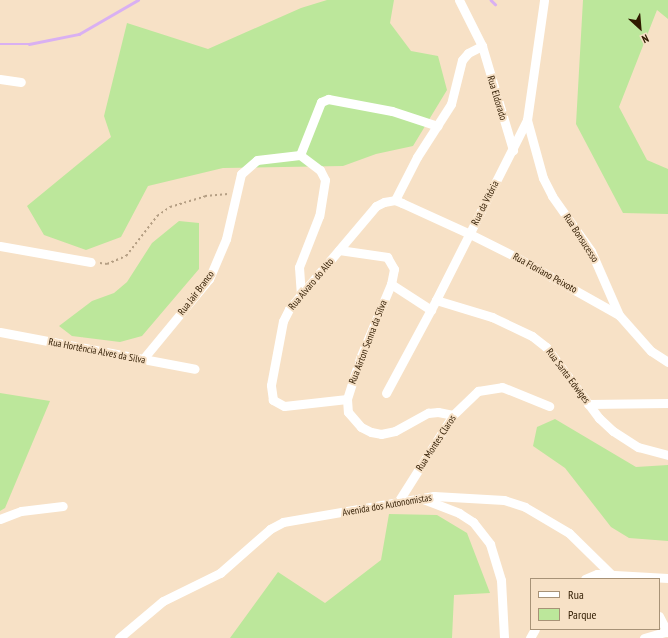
<!DOCTYPE html>
<html>
<head>
<meta charset="utf-8">
<style>
	body { margin:0 }
	#map { position:relative; width:668px; height:638px; overflow:hidden; background:#f7e1c6; font-family:"PT Sans Narrow",sans-serif }
	div>[style] { position:absolute }
	.green>* { inset:0; background:#bce79b }
	.stream>* { height:2.5px; margin:-1.25px; padding:0 1.25px; transform-origin:1.25px; border-radius:1.25px; background:#d9b0f2 }
	.path>* { height:1.5px; margin-top:-0.75px; transform-origin:0; background:repeating-linear-gradient(90deg,#b59f84 0 2px,transparent 0 5px) }
	.minor>* { height:9px; margin:-4.5px; padding:0 4.5px; transform-origin:4.5px; border-radius:4.5px; background:#fff }
	span { translate:-50% -50%; white-space:nowrap; text-align:center; line-height:1.15; -webkit-text-stroke:4px #f7e1c6; paint-order:stroke }
	.street-label { font-size:10px; color:#301b00 }
	.legend { position:absolute; left:530px; top:578px; width:130px; height:52px; box-sizing:border-box; background:#f7e1c6; border:1px solid #a79277; margin:0; padding:5px 7px; list-style:none; font-size:12px; color:#301b00 }
	.legend li { display:flex; align-items:center; gap:8px; height:20px }
	.legend b { width:20px; border:1px solid #a79277 }
	.north { position:absolute; left:620px; top:8px; width:40px; height:40px; -webkit-text-stroke:3px #f7e1c6; paint-order:stroke; rotate:154deg; font-size:11px; font-weight:700; line-height:16px; text-align:center; color:#301b00 }
	.north::after { content:''; display:block; margin:auto; width:14px; height:18px; background:#301b00; clip-path:polygon(50% 0,100% 100%,50% 72%,0 100%) }
</style>
</head>
<body>
<div id="map">
	<div class="green">
		<i style="clip-path:polygon(327px 0,394px 0,390px 23px,411px 51px,438px 56px,447px 90px,413px 146px,376px 154px,343px 166px,223px 168px,148px 186px,121px 237px,86px 250px,44px 235px,27px 206px,111px 137px,104px 116px,127px 23px,208px 49px,301px 8px)"></i>
		<i style="clip-path:polygon(583px 0,668px 0,668px 19px,657px 10px,619px 107px,647px 160px,668px 169px,668px 214px,623px 213px,576px 124px)"></i>
		<i style="clip-path:polygon(179px 221px,199px 223px,199px 269px,142px 336px,120px 342px,72px 336px,59px 326px,92px 301px,114px 293px,127px 282px,152px 243px)"></i>
		<i style="clip-path:polygon(0 393px,50px 401px,5px 508px,0 511px)"></i>
		<i style="clip-path:polygon(555px 419px,636px 467px,668px 465px,668px 541px,629px 538px,611px 527px,565px 468px,533px 446px,537px 427px)"></i>
		<i style="clip-path:polygon(389px 514px,437px 515px,467px 533px,490px 593px,454px 595px,452px 638px,230px 638px,278px 572px,325px 603px,381px 560px)"></i>
	</div>
	<div class="stream">
		<i style="left:491px;top:0;width:6px;rotate:45deg"></i>
		<i style="left:0;top:44px;width:29px"></i>
		<i style="left:29px;top:44px;width:51px;rotate:-11.3deg"></i>
		<i style="left:79px;top:34px;width:68px;rotate:-30deg"></i>
	</div>
	<div class="path">
		<i style="left:100px;top:263px;width:7px;rotate:8deg"></i>
		<i style="left:107px;top:264px;width:21px;rotate:-23deg"></i>
		<i style="left:126px;top:256px;width:51px;rotate:-52.2deg"></i>
		<i style="left:157px;top:216px;width:16px;rotate:-35deg"></i>
		<i style="left:170px;top:207px;width:37px;rotate:-17deg"></i>
		<i style="left:205px;top:196px;width:23px;rotate:-5deg"></i>
	</div>
	<div class="minor">
		<i style="left:459px;top:0;width:51px;rotate:63.4deg"></i>
		<i style="left:482px;top:46px;width:109px;rotate:73.4deg"></i>
		<i style="left:0;top:79px;width:21px;rotate:8deg"></i>
		<i style="left:527px;top:120px;width:60px;rotate:74.6deg"></i>
		<i style="left:543px;top:178px;width:20px;rotate:63deg"></i>
		<i style="left:552px;top:196px;width:67px;rotate:54.7deg"></i>
		<i style="left:591px;top:251px;width:70px;rotate:66.4deg"></i>
		<i style="left:619px;top:315px;width:48px;rotate:48.4deg"></i>
		<i style="left:651px;top:351px;width:20px;rotate:33deg"></i>
		<i style="left:300px;top:155px;width:25px;rotate:37deg"></i>
		<i style="left:320px;top:170px;width:11px;rotate:63deg"></i>
		<i style="left:325px;top:180px;width:36px;rotate:99deg"></i>
		<i style="left:319px;top:216px;width:55px;rotate:111.4deg"></i>
		<i style="left:299px;top:267px;width:27px;rotate:86deg"></i>
		<i style="left:395px;top:200px;width:48px;rotate:-62.9deg"></i>
		<i style="left:417px;top:157px;width:63px;rotate:-57.3deg"></i>
		<i style="left:451px;top:104px;width:45px;rotate:-76deg"></i>
		<i style="left:462px;top:60px;width:9px;rotate:-49deg"></i>
		<i style="left:468px;top:53px;width:16px;rotate:-27deg"></i>
		<i style="left:0;top:246px;width:92px;rotate:10deg"></i>
		<i style="left:339px;top:250px;width:49px;rotate:8.3deg"></i>
		<i style="left:387px;top:257px;width:14px;rotate:60deg"></i>
		<i style="left:394px;top:269px;width:15px;rotate:101deg"></i>
		<i style="left:391px;top:284px;width:48px;rotate:33deg"></i>
		<i style="left:391px;top:284px;width:80px;rotate:112.7deg"></i>
		<i style="left:360px;top:358px;width:43px;rotate:107.6deg"></i>
		<i style="left:347px;top:399px;width:13px;rotate:86deg"></i>
		<i style="left:348px;top:412px;width:20px;rotate:49deg"></i>
		<i style="left:361px;top:427px;width:11px;rotate:27deg"></i>
		<i style="left:371px;top:432px;width:10px;rotate:11deg"></i>
		<i style="left:381px;top:434px;width:14px;rotate:-12deg"></i>
		<i style="left:395px;top:431px;width:38px;rotate:-29deg"></i>
		<i style="left:428px;top:413px;width:10px;rotate:-6deg"></i>
		<i style="left:438px;top:412px;width:15px;rotate:11deg"></i>
		<i style="left:436px;top:300px;width:59px;rotate:16.9deg"></i>
		<i style="left:492px;top:317px;width:44px;rotate:25.4deg"></i>
		<i style="left:532px;top:336px;width:18px;rotate:38deg"></i>
		<i style="left:546px;top:347px;width:89px;rotate:53.3deg"></i>
		<i style="left:599px;top:418px;width:19px;rotate:43deg"></i>
		<i style="left:613px;top:431px;width:30px;rotate:33deg"></i>
		<i style="left:638px;top:447px;width:31px;rotate:15deg"></i>
		<i style="left:0;top:332px;width:198px;rotate:10.7deg"></i>
		<i style="left:143px;top:359px;width:104px;rotate:-50.5deg"></i>
		<i style="left:209px;top:279px;width:43px;rotate:-67deg"></i>
		<i style="left:226px;top:239px;width:67px;rotate:-77deg"></i>
		<i style="left:241px;top:174px;width:21px;rotate:-41deg"></i>
		<i style="left:257px;top:160px;width:43px;rotate:-6.6deg"></i>
		<i style="left:300px;top:155px;width:57px;rotate:-68.4deg"></i>
		<i style="left:321px;top:102px;width:8px;rotate:-23deg"></i>
		<i style="left:328px;top:99px;width:65px;rotate:10.6deg"></i>
		<i style="left:392px;top:111px;width:48px;rotate:18.1deg"></i>
		<i style="left:386px;top:393px;width:106px;rotate:-61.7deg"></i>
		<i style="left:436px;top:300px;width:202px;rotate:-63.2deg"></i>
		<i style="left:527px;top:120px;width:121px;rotate:-81.9deg"></i>
		<i style="left:347px;top:399px;width:63px;rotate:173.7deg"></i>
		<i style="left:284px;top:406px;width:13px;rotate:-151deg"></i>
		<i style="left:273px;top:400px;width:15px;rotate:-98deg"></i>
		<i style="left:271px;top:385px;width:65px;rotate:-79.4deg"></i>
		<i style="left:283px;top:321px;width:13px;rotate:-63deg"></i>
		<i style="left:289px;top:309px;width:135px;rotate:-49.8deg"></i>
		<i style="left:376px;top:206px;width:9px;rotate:-27deg"></i>
		<i style="left:384px;top:202px;width:11px;rotate:-10deg"></i>
		<i style="left:395px;top:200px;width:8px;rotate:23deg"></i>
		<i style="left:402px;top:203px;width:75px;rotate:24.5deg"></i>
		<i style="left:470px;top:234px;width:49px;rotate:26.6deg"></i>
		<i style="left:514px;top:256px;width:120px;rotate:29.3deg"></i>
		<i style="left:588px;top:404px;width:80px;rotate:-0.7deg"></i>
		<i style="left:423px;top:499px;width:39px;rotate:21deg"></i>
		<i style="left:459px;top:513px;width:17px;rotate:33deg"></i>
		<i style="left:473px;top:522px;width:28px;rotate:52deg"></i>
		<i style="left:490px;top:544px;width:38px;rotate:73deg"></i>
		<i style="left:501px;top:580px;width:58px;rotate:87deg"></i>
		<i style="left:398px;top:502px;width:103px;rotate:-57.7deg"></i>
		<i style="left:453px;top:415px;width:35px;rotate:-44deg"></i>
		<i style="left:478px;top:391px;width:24px;rotate:-9deg"></i>
		<i style="left:502px;top:387px;width:51px;rotate:22deg"></i>
		<i style="left:0;top:519px;width:22px;rotate:-21deg"></i>
		<i style="left:21px;top:511px;width:42px;rotate:-6.8deg"></i>
		<i style="left:585px;top:579px;width:13px;rotate:-23deg"></i>
		<i style="left:597px;top:574px;width:71px;rotate:3.2deg"></i>
		<i style="left:659px;top:616px;width:18px;rotate:63deg"></i>
		<i style="left:119px;top:638px;width:57px;rotate:-40.1deg"></i>
		<i style="left:163px;top:601px;width:64px;rotate:-26.2deg"></i>
		<i style="left:220px;top:573px;width:67px;rotate:-41.3deg"></i>
		<i style="left:270px;top:529px;width:15px;rotate:-28deg"></i>
		<i style="left:283px;top:522px;width:153px;rotate:-9.8deg"></i>
		<i style="left:434px;top:496px;width:70px;rotate:3.3deg"></i>
		<i style="left:504px;top:500px;width:22px;rotate:18deg"></i>
		<i style="left:525px;top:507px;width:51px;rotate:30.6deg"></i>
		<i style="left:569px;top:533px;width:66px;rotate:44.4deg"></i>
		<i style="left:530px;top:638px;width:10px;rotate:-61deg"></i>
		<i style="left:644px;top:638px;width:25px;rotate:-16deg"></i>
	</div>
	<div class="street-label">
		<span style="left:497px;top:98px;rotate:73deg">Rua Eldorado</span>
		<span style="left:485px;top:203px;rotate:-63deg">Rua da Vitória</span>
		<span style="left:581px;top:238px;rotate:57deg">Rua Bonsucesso</span>
		<span style="left:545px;top:273px;rotate:29deg">Rua Floriano Peixoto</span>
		<span style="left:311px;top:284px;rotate:-50deg">Rua Alvaro do Alto</span>
		<span style="left:196px;top:293px;rotate:-53deg">Rua Jair Branco</span>
		<span style="left:368px;top:342px;rotate:-69deg">Rua Airton Senna da Silva</span>
		<span style="left:97px;top:351px;rotate:11deg">Rua Hortência Alves da Silva</span>
		<span style="left:568px;top:376px;rotate:53deg">Rua Santa Edwiges</span>
		<span style="left:436px;top:443px;rotate:-57deg">Rua Montes Claros</span>
		<span style="left:387px;top:505px;rotate:-10deg">Avenida dos Autonomistas</span>
	</div>
	<ul class="legend">
	<li><b style="height:5px;background:#fff"></b>Rua</li>
	<li><b style="height:11px;background:#bce79b"></b>Parque</li>
	</ul>
	<div class="north">N</div>
</div>
</body>
</html>
